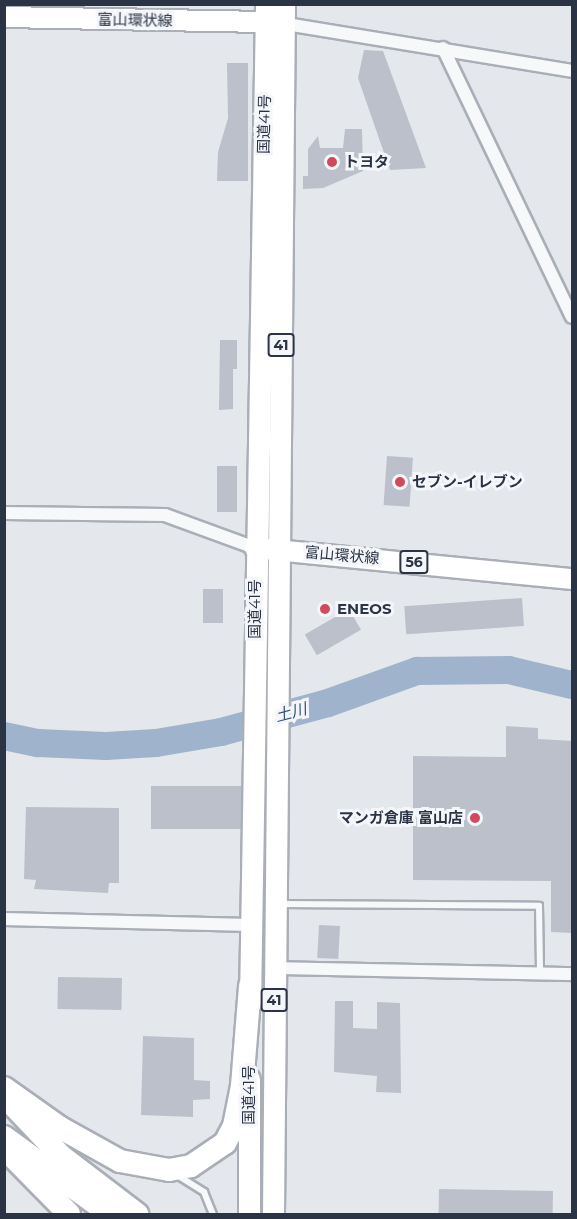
<!DOCTYPE html>
<html>
<head>
<meta charset="utf-8">
<style>
	body { margin:0 }
	#map { position:relative; width:577px; height:1219px; overflow:hidden; background:#e4e7ec; font-family:Montserrat,"Noto Sans JP",sans-serif }
	div>[style] { position:absolute }
	.river>* { height:28px; margin:-14px; padding:0 14px; transform-origin:14px; border-radius:14px; background:#9fb4cc }
	.building>* { inset:0; background:#bbc0ca; transform-origin:0 0 }
	.roads { filter:drop-shadow(2px 0 #a9aeb7) drop-shadow(-2px 0 #a9aeb7) drop-shadow(0 2px #a9aeb7) drop-shadow(0 -2px #a9aeb7) }
	.service>* { height:6px; margin:-3px; padding:0 3px; transform-origin:3px; border-radius:3px; background:#f7f8fa }
	.minor>* { height:12px; margin:-6px; padding:0 6px; transform-origin:6px; border-radius:6px; background:#f7f8fa }
	.primary>* { height:20px; margin:-10px; padding:0 10px; transform-origin:10px; border-radius:10px; background:#fff }
	.trunk>* { height:21px; margin:-10.5px; padding:0 10.5px; transform-origin:10.5px; border-radius:10.5px; background:#fff }
	.motorway>* { height:22px; margin:-11px; padding:0 11px; transform-origin:11px; border-radius:11px; background:#fff }
	.dots>* { width:16px; height:16px; translate:-50% -50%; box-sizing:border-box; border:3px solid #f4f6f9; border-radius:50% }
	span { translate:-50% -50%; white-space:nowrap; text-align:center; line-height:1.15; -webkit-text-stroke:6px #f4f6f9; paint-order:stroke }
	.shield-label span { padding:2px 4px; background:#f4f6f9; border:2px solid; border-radius:4px; -webkit-text-stroke-width:0 }
	.shield-label { font-size:14px; color:#2b3445; font-weight:700 }
	.street-label { font-size:15px; color:#2b3445 }
	.poi-label { font-size:15px; color:#2b3445; font-weight:700 }
	.left { translate:0 -50%; text-align:left }
	.right { translate:-100% -50%; text-align:right }
	.water-label { font-size:16px; color:#34527a; font-style:italic }
	.frame { position:absolute; inset:0; border:6px solid #2b3445; pointer-events:none }
</style>
</head>
<body>
<div id="map">
	<div class="river">
		<i style="left:4px;top:736px;width:35px;rotate:12deg"></i>
		<i style="left:38px;top:743px;width:68px;rotate:2.5deg"></i>
		<i style="left:106px;top:746px;width:50px;rotate:-3.4deg"></i>
		<i style="left:156px;top:743px;width:66px;rotate:-9.6deg"></i>
		<i style="left:221px;top:732px;width:111px;rotate:-15.2deg"></i>
		<i style="left:328px;top:703px;width:95px;rotate:-19.8deg"></i>
		<i style="left:417px;top:671px;width:92px;rotate:-0.6deg"></i>
		<i style="left:509px;top:670px;width:65px;rotate:13.4deg"></i>
	</div>
	<div class="building">
		<i style="clip-path:polygon(364px 50px,383px 51px,426px 168px,390px 170px,358px 78px)"></i>
		<i style="clip-path:polygon(227px 63px,248px 63px,248px 181px,217px 181px,218px 152px,228px 118px)"></i>
		<i style="clip-path:polygon(345px 129px,362px 129px,363px 171px,323px 188px,303px 189px,303px 176px,308px 176px,308px 149px,318px 136px,320px 148px,343px 148px)"></i>
		<i style="clip-path:polygon(220px 340px,237px 340px,237px 369px,233px 369px,233px 409px,219px 410px)"></i>
		<i style="left:387px;top:456px;width:26px;height:49px;rotate:4deg"></i>
		<i style="left:217px;top:466px;width:20px;height:46px"></i>
		<i style="left:203px;top:589px;width:20px;height:34px"></i>
		<i style="left:522px;top:598px;width:28px;height:118px;rotate:86deg"></i>
		<i style="left:349px;top:609px;width:24px;height:51px;rotate:60deg"></i>
		<i style="clip-path:polygon(506px 726px,538px 728px,538px 739px,573px 741px,573px 933px,551px 932px,551px 881px,413px 880px,413px 756px,506px 757px)"></i>
		<i style="left:151px;top:786px;width:90px;height:43px"></i>
		<i style="clip-path:polygon(26px 807px,119px 808px,119px 883px,109px 883px,108px 893px,34px 889px,36px 880px,24px 879px)"></i>
		<i style="left:319px;top:925px;width:21px;height:33px;rotate:3deg"></i>
		<i style="left:58px;top:977px;width:64px;height:32px;rotate:1deg"></i>
		<i style="clip-path:polygon(335px 1001px,353px 1001px,353px 1028px,377px 1029px,377px 1002px,400px 1003px,401px 1093px,376px 1092px,377px 1076px,334px 1072px)"></i>
		<i style="clip-path:polygon(143px 1036px,194px 1038px,194px 1080px,210px 1081px,210px 1099px,193px 1100px,193px 1117px,141px 1115px)"></i>
		<i style="left:439px;top:1189px;width:114px;height:26px;rotate:1deg"></i>
	</div>
	<div class="roads">
		<div class="service">
			<i style="left:279px;top:904px;width:260px;rotate:0.4deg"></i>
			<i style="left:539px;top:906px;width:67px;rotate:89.1deg"></i>
			<i style="left:177px;top:1175px;width:32px;rotate:32deg"></i>
			<i style="left:204px;top:1192px;width:24px;rotate:68deg"></i>
		</div>
		<div class="minor">
			<i style="left:280px;top:23px;width:296px;rotate:9.3deg"></i>
			<i style="left:443px;top:48px;width:298px;rotate:64.4deg"></i>
			<i style="left:4px;top:513px;width:161px;rotate:0.7deg"></i>
			<i style="left:165px;top:515px;width:96px;rotate:20.1deg"></i>
			<i style="left:4px;top:919px;width:247px;rotate:1.4deg"></i>
			<i style="left:275px;top:968px;width:297px;rotate:1.2deg"></i>
		</div>
		<div class="primary">
			<i style="left:4px;top:17px;width:262px;rotate:1.1deg"></i>
			<i style="left:255px;top:548px;width:319px;rotate:5.6deg"></i>
		</div>
		<div class="trunk">
			<i style="left:250px;top:1003px;width:999px;rotate:-89.08deg"></i>
			<i style="left:249px;top:1214px;width:135px;rotate:-90deg"></i>
			<i style="left:273px;top:1214px;width:1210px;rotate:-89.48deg"></i>
		</div>
		<div class="motorway">
			<i style="left:4px;top:1088px;width:67px;rotate:35.3deg"></i>
			<i style="left:59px;top:1127px;width:70px;rotate:29.1deg"></i>
			<i style="left:120px;top:1161px;width:50px;rotate:10.4deg"></i>
			<i style="left:169px;top:1170px;width:22px;rotate:-10deg"></i>
			<i style="left:191px;top:1166px;width:41px;rotate:-34.1deg"></i>
			<i style="left:225px;top:1143px;width:19px;rotate:-62deg"></i>
			<i style="left:234px;top:1126px;width:41px;rotate:-78.7deg"></i>
			<i style="left:242px;top:1086px;width:100px;rotate:-85.4deg"></i>
			<i style="left:10px;top:1102px;width:74px;rotate:46.6deg"></i>
			<i style="left:61px;top:1156px;width:96px;rotate:37.3deg"></i>
			<i style="left:4px;top:1137px;width:131px;rotate:36deg"></i>
			<i style="left:5px;top:1149px;width:91px;rotate:45.4deg"></i>
		</div>
	</div>
	<div class="dots">
		<i style="left:332px;top:162px;background:#d1495b"></i>
		<i style="left:400px;top:482px;background:#d1495b"></i>
		<i style="left:325px;top:609px;background:#d1495b"></i>
		<i style="left:475px;top:818px;background:#d1495b"></i>
	</div>
	<div class="shield-label">
		<span style="left:281px;top:345px">41</span>
		<span style="left:414px;top:562px">56</span>
		<span style="left:274px;top:1000px">41</span>
	</div>
	<div class="street-label">
		<span style="left:135px;top:20px;rotate:1deg">富山環状線</span>
		<span style="left:264px;top:124px;rotate:-89deg">国道41号</span>
		<span style="left:342px;top:555px;rotate:5deg">富山環状線</span>
		<span style="left:255px;top:609px;rotate:-90deg">国道41号</span>
		<span style="left:249px;top:1095px;rotate:-90deg">国道41号</span>
	</div>
	<div class="poi-label">
		<span class="left" style="left:344px;top:162px">トヨタ</span>
		<span class="left" style="left:412px;top:482px">セブン-イレブン</span>
		<span class="left" style="left:337px;top:609px">ENEOS</span>
		<span class="right" style="left:463px;top:818px">マンガ倉庫 富山店</span>
	</div>
	<div class="water-label">
		<span style="left:291px;top:713px;rotate:-15deg">土川</span>
	</div>
	<div class="frame"></div>
</div>
</body>
</html>
